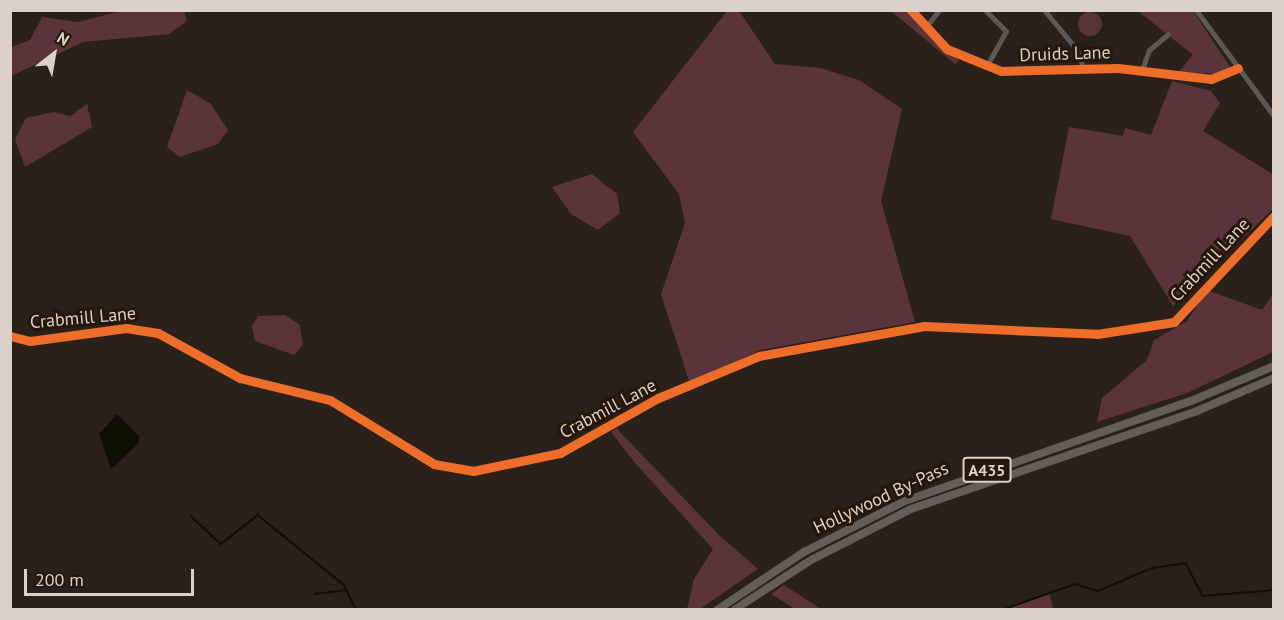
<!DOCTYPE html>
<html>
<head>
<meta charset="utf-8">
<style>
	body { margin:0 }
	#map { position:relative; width:1284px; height:620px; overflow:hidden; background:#2a221a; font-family:"PT Sans",sans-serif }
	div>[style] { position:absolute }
	.green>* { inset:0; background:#5a343a }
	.round { border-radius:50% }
	.water>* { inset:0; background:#0f0f02 }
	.stream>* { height:1.5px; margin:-0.75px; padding:0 0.75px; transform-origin:0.75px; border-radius:0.75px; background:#0f0f02 }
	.minor>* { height:5px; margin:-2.5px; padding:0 2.5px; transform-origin:2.5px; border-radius:2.5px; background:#5b5855 }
	.highway>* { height:8px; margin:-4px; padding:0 4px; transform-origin:4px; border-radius:4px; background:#635e59 }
	.cycleway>* { height:9px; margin:-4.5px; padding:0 4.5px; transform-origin:4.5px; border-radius:4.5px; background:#ee6e29 }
	span { translate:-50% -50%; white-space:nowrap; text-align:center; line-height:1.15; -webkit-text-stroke:6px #26170a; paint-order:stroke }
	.shield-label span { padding:2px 4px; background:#26170a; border:2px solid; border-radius:4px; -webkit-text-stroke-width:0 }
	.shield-label { font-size:16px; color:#dcd1c8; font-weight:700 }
	.street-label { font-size:18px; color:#dcd1c8 }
	.frame { position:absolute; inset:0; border:12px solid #dcd1c8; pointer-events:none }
	.north { position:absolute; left:24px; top:24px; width:60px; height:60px; -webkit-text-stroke:4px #26170a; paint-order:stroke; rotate:31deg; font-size:16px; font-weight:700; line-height:24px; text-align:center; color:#dcd1c8 }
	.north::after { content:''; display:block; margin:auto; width:21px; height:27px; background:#dcd1c8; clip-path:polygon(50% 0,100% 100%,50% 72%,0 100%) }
	.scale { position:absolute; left:24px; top:569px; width:170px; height:27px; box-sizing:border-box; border:3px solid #dcd1c8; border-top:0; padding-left:8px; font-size:18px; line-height:21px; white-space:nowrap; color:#dcd1c8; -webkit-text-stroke:4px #26170a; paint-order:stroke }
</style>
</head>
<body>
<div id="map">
	<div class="green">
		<i style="clip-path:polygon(125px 10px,184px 11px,187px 21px,169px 34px,83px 42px,11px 76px,11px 47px,30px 40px,42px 17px,78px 22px)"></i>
		<i style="clip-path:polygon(727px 11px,739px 11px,775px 64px,820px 68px,859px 80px,902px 109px,881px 201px,915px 322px,760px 350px,690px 384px,661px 294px,685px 223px,679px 194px,633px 132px)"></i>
		<i style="clip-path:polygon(891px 11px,907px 11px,959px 60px,955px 64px)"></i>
		<i style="clip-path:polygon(1138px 11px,1193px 11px,1230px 67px,1221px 74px,1178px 72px,1193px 55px)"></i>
		<i class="round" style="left:1078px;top:12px;width:24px;height:24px"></i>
		<i style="clip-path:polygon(1172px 81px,1211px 91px,1220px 103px,1203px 131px,1274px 175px,1273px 209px,1173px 306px,1130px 236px,1051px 219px,1069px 127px,1123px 136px,1125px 128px,1151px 135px)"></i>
		<i style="clip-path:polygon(187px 90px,210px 103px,228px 130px,218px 144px,180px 157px,167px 147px)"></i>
		<i style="clip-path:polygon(87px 104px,92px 127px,25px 167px,15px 139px,26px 118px,54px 112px,70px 116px)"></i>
		<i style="clip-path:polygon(592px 174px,617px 194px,620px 213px,598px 230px,571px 214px,552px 187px)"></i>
		<i style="clip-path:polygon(1207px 290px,1262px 310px,1273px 294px,1273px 352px,1187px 393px,1097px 422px,1102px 398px,1147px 360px,1154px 340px,1187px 321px)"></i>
		<i style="clip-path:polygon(285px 315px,300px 325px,303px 345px,294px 355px,255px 341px,252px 326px,258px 316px)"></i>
		<i style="clip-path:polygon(616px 428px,721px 537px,758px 569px,700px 609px,687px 609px,694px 579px,713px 549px,636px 464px,611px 432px)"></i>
		<i style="clip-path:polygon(784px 585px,821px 609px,795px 609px,771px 594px)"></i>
		<i style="clip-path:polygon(1050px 594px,1053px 609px,1002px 609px,1010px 607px)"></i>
	</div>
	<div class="water">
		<i style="clip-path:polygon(117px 414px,139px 436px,139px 443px,111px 469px,99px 434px)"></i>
	</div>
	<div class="stream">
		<i style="left:191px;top:516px;width:41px;rotate:43deg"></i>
		<i style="left:221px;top:544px;width:47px;rotate:-38.1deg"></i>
		<i style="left:258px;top:515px;width:111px;rotate:39.1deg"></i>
		<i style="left:344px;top:585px;width:28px;rotate:63deg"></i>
		<i style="left:315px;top:594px;width:32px;rotate:-7deg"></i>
		<i style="left:1002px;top:610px;width:77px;rotate:-19.6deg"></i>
		<i style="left:1075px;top:584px;width:24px;rotate:17deg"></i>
		<i style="left:1098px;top:591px;width:59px;rotate:-23.1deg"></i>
		<i style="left:1152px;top:568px;width:34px;rotate:-8deg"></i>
		<i style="left:1186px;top:563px;width:37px;rotate:63deg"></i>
		<i style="left:1203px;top:596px;width:71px;rotate:-4.8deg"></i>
	</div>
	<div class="minor">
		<i style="left:911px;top:10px;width:53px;rotate:47.3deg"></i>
		<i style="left:947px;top:49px;width:58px;rotate:22.2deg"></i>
		<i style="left:1001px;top:71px;width:117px;rotate:-1.5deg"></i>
		<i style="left:1118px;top:68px;width:94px;rotate:6.7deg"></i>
		<i style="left:1211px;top:79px;width:29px;rotate:-22deg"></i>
		<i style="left:1196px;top:10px;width:132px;rotate:53.7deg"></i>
		<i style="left:1045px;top:11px;width:50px;rotate:50.6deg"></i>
		<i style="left:1077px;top:50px;width:21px;rotate:71deg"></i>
		<i style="left:925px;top:28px;width:23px;rotate:-52deg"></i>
		<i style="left:986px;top:67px;width:41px;rotate:-60.9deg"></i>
		<i style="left:1006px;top:31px;width:28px;rotate:-135deg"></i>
		<i style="left:1142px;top:70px;width:21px;rotate:-71deg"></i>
		<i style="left:1149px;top:50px;width:25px;rotate:-40deg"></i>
		<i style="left:10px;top:336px;width:21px;rotate:14deg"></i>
		<i style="left:30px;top:341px;width:97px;rotate:-7.7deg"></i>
		<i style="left:126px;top:328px;width:32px;rotate:9deg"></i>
		<i style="left:158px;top:333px;width:94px;rotate:28.8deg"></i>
		<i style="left:240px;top:378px;width:93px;rotate:13.7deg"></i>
		<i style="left:330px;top:400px;width:122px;rotate:31.6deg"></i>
		<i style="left:434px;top:464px;width:40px;rotate:10deg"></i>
		<i style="left:473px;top:471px;width:89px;rotate:-11.7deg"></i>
		<i style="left:560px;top:453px;width:112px;rotate:-29.3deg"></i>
		<i style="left:658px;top:398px;width:109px;rotate:-22.6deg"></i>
		<i style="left:759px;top:356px;width:168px;rotate:-10.3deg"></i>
		<i style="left:924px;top:326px;width:173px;rotate:2.6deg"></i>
		<i style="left:1097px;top:334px;width:78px;rotate:-8.9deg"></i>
		<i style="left:1174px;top:322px;width:146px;rotate:-46.7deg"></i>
	</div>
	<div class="highway">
		<i style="left:717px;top:610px;width:105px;rotate:-33.7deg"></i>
		<i style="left:804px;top:552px;width:113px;rotate:-26.8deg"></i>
		<i style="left:905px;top:501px;width:303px;rotate:-19.3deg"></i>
		<i style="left:1191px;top:401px;width:90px;rotate:-22.9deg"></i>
		<i style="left:734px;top:610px;width:92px;rotate:-33deg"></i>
		<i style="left:811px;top:560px;width:112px;rotate:-27deg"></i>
		<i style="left:911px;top:509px;width:302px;rotate:-18.9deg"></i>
		<i style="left:1197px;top:411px;width:84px;rotate:-23.2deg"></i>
	</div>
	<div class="cycleway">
		<i style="left:911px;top:10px;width:53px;rotate:47.3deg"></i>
		<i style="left:947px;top:49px;width:58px;rotate:22.2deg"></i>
		<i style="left:1001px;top:71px;width:117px;rotate:-1.5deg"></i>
		<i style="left:1118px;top:68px;width:94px;rotate:6.7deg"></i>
		<i style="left:1211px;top:79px;width:29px;rotate:-22deg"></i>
		<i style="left:10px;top:336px;width:21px;rotate:14deg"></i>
		<i style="left:30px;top:341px;width:97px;rotate:-7.7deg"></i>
		<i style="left:126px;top:328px;width:32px;rotate:9deg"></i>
		<i style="left:158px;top:333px;width:94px;rotate:28.8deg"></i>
		<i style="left:240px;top:378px;width:93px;rotate:13.7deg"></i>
		<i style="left:330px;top:400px;width:122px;rotate:31.6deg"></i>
		<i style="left:434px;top:464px;width:40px;rotate:10deg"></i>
		<i style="left:473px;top:471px;width:89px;rotate:-11.7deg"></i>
		<i style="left:560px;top:453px;width:112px;rotate:-29.3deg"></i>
		<i style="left:658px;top:398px;width:109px;rotate:-22.6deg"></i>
		<i style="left:759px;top:356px;width:168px;rotate:-10.3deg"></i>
		<i style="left:924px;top:326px;width:173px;rotate:2.6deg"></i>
		<i style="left:1097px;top:334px;width:78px;rotate:-8.9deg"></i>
		<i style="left:1174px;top:322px;width:146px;rotate:-46.7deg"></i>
	</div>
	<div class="shield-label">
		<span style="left:987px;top:470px">A435</span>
	</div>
	<div class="street-label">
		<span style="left:1065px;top:54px;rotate:-2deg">Druids Lane</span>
		<span style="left:1210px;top:260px;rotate:-47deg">Crabmill Lane</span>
		<span style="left:83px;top:318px;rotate:-5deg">Crabmill Lane</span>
		<span style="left:608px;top:409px;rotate:-28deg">Crabmill Lane</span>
		<span style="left:881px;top:498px;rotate:-25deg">Hollywood By-Pass</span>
	</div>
	<div class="frame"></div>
	<div class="north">N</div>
	<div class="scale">200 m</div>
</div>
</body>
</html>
